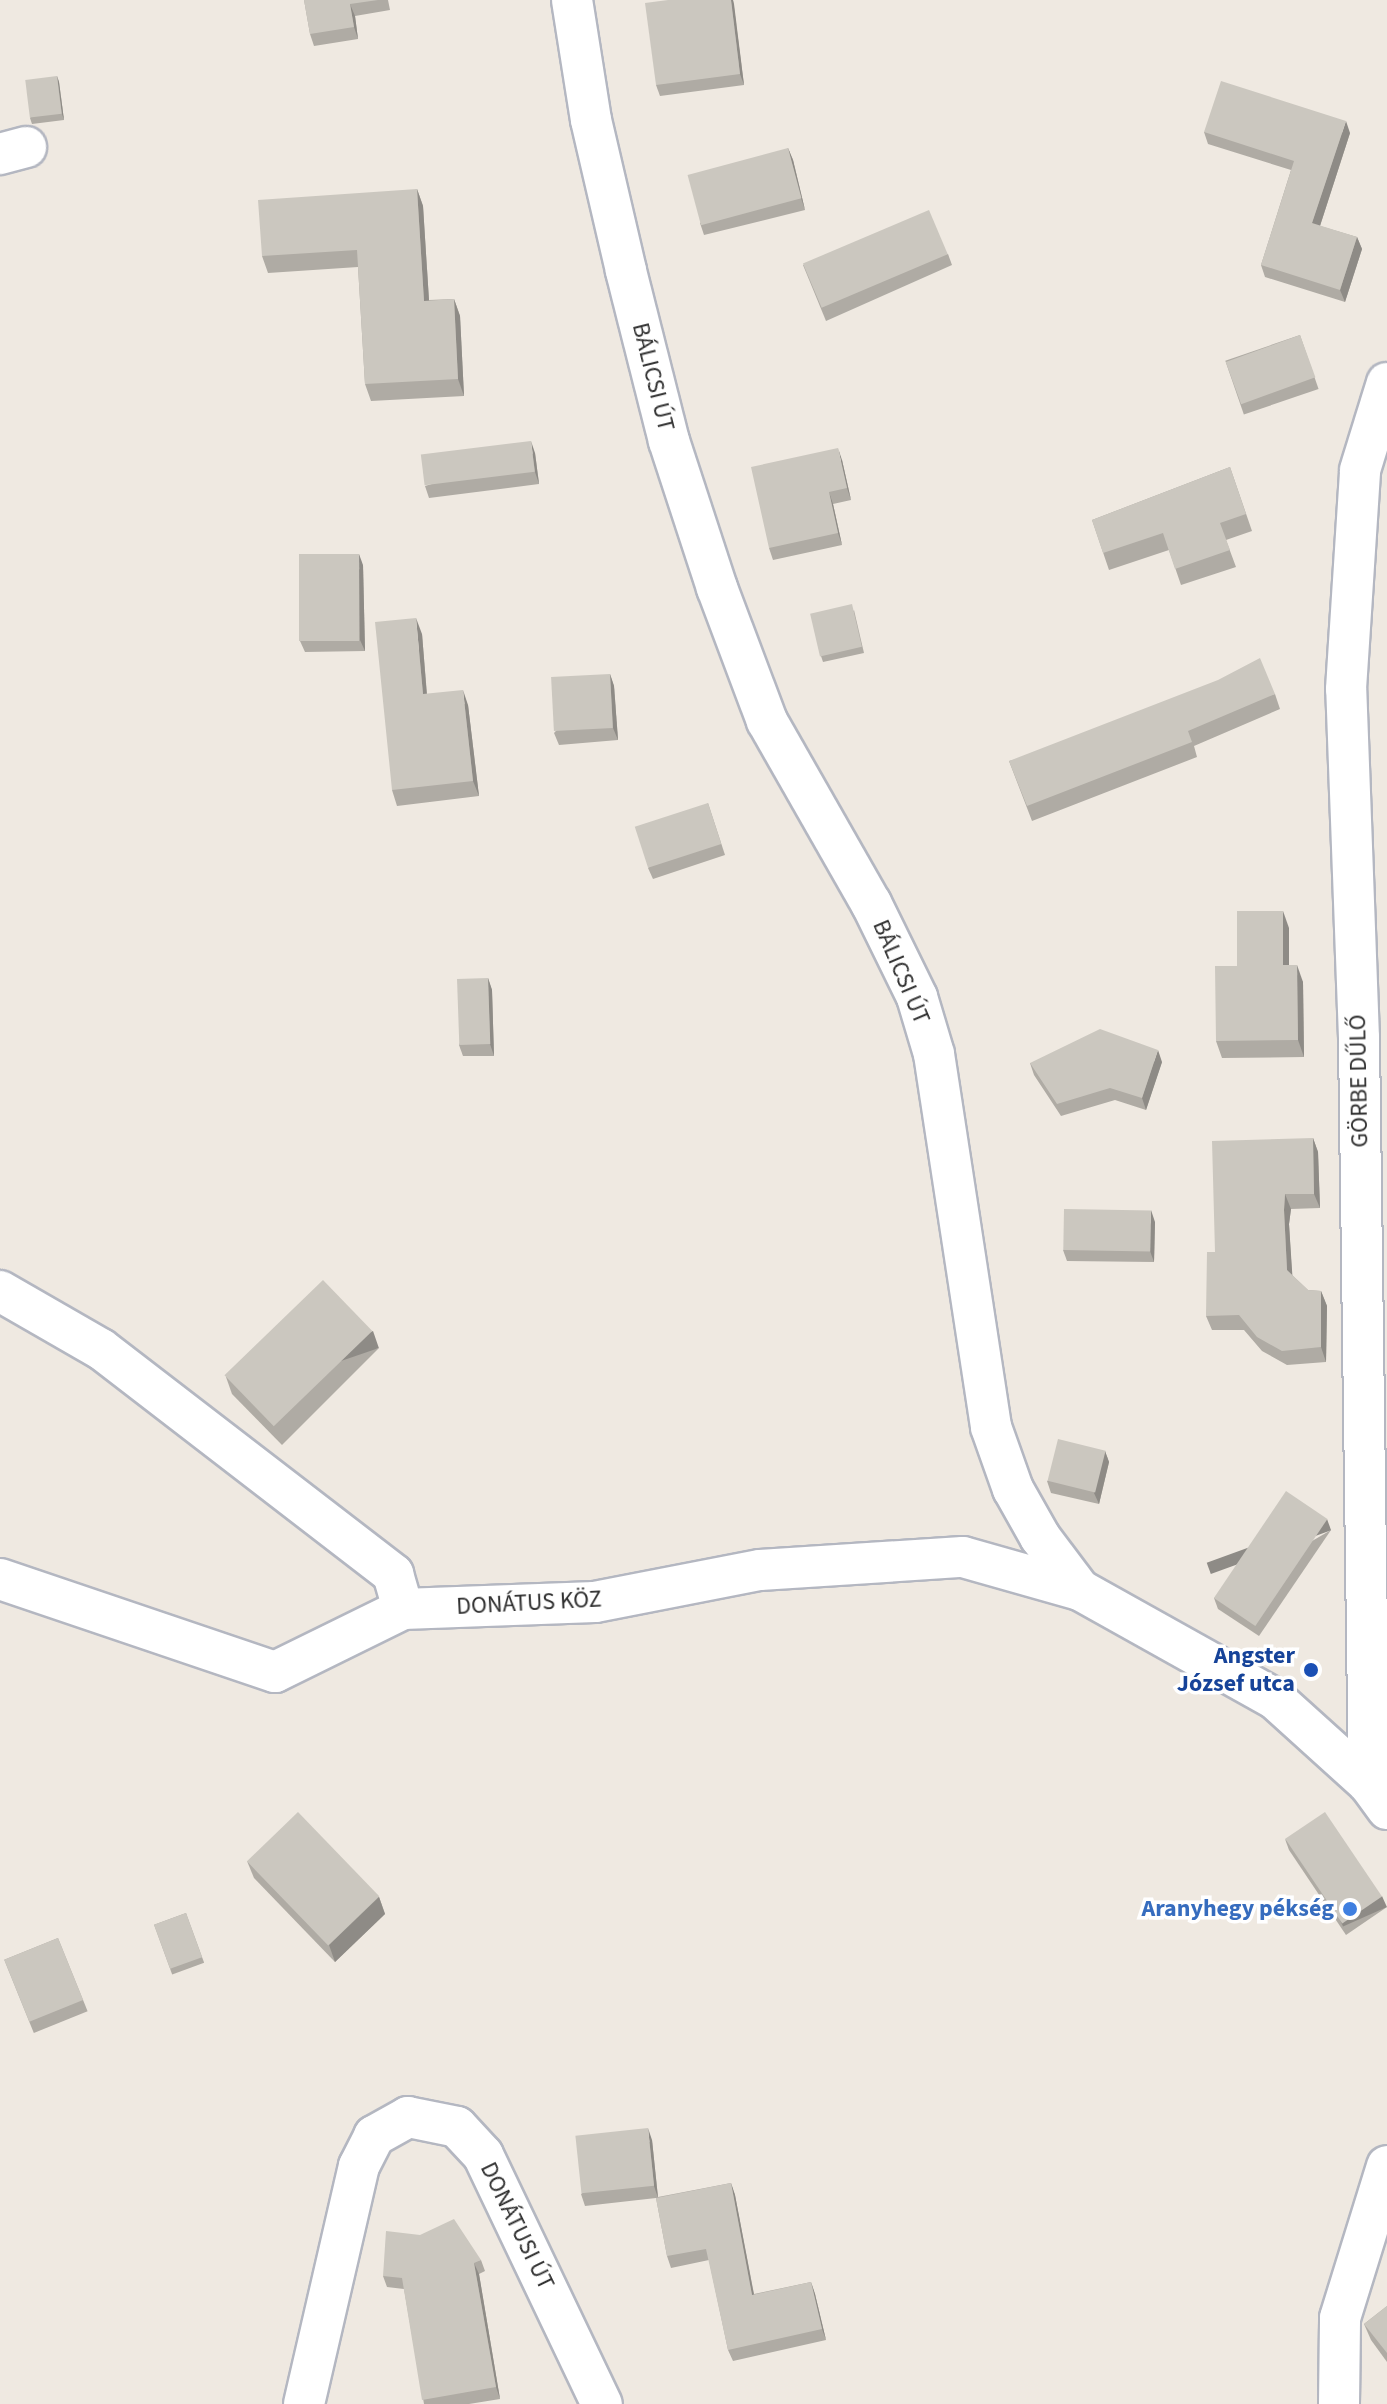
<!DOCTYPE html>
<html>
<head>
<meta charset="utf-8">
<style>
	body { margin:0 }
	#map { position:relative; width:1387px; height:2404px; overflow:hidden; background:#efe9e1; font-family:"Source Sans 3",sans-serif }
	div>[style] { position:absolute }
	.roads { filter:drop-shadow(2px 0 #b4b7c1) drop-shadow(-2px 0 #b4b7c1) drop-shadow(0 2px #b4b7c1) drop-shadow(0 -2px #b4b7c1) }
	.minor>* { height:40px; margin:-20px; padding:0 20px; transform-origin:20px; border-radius:20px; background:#fff }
	.wall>* { inset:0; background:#afaba4; transform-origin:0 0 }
	.shaded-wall>* { inset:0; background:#8e8b86; transform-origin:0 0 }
	.building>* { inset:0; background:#cbc7bf; transform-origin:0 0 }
	.dots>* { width:22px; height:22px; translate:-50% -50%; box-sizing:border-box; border:4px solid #fff; border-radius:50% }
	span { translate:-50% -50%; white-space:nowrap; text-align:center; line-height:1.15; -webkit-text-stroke:7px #fff; paint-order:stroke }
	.street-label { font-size:24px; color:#2e2e2e }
	.transit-label { font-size:24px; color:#164399; font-weight:700 }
	.right { translate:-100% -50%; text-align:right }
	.shop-label { font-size:24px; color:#366cbe; font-weight:700 }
</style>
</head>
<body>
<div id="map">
	<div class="roads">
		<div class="minor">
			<i style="left:572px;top:0;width:121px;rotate:81deg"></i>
			<i style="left:591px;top:120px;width:155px;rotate:76.9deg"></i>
			<i style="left:626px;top:271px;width:175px;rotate:75.8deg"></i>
			<i style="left:669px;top:441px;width:155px;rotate:71.9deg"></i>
			<i style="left:717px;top:588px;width:142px;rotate:69.4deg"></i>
			<i style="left:767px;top:721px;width:210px;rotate:60.3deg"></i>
			<i style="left:871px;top:903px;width:105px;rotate:63.9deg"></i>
			<i style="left:917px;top:997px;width:59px;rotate:73.4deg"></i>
			<i style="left:934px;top:1054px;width:377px;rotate:81.3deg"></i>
			<i style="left:991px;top:1427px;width:66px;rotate:70.5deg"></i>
			<i style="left:1013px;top:1489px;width:55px;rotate:60.6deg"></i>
			<i style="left:1040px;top:1537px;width:66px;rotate:53deg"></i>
			<i style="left:1080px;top:1590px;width:223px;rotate:29.2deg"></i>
			<i style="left:1275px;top:1699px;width:127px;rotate:42.1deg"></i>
			<i style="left:1369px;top:1784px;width:31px;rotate:54deg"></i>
			<i style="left:0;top:154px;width:27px;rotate:-15deg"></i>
			<i style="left:0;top:1291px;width:116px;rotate:29.9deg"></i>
			<i style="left:101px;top:1349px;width:369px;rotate:37.6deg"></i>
			<i style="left:393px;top:1574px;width:36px;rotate:74deg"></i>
			<i style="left:0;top:1579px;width:290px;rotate:18.7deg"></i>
			<i style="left:275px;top:1672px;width:143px;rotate:-26.2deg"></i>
			<i style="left:403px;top:1609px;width:192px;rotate:-2.1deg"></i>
			<i style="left:595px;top:1602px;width:168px;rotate:-11deg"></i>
			<i style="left:760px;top:1570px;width:203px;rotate:-3.7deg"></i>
			<i style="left:963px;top:1557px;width:122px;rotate:15.8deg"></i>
			<i style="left:1369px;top:1784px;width:746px;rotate:-90.77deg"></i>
			<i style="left:1359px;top:1038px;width:349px;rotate:-92.1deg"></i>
			<i style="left:1346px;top:689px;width:219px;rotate:-86.3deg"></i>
			<i style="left:1360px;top:470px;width:91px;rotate:-72.8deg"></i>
			<i style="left:304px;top:2404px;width:244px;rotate:-77deg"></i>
			<i style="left:359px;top:2166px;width:34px;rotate:-63deg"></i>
			<i style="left:374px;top:2136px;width:39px;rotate:-29deg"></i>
			<i style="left:408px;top:2117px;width:50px;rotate:11.5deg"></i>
			<i style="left:457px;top:2127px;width:38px;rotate:47deg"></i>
			<i style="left:483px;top:2155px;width:276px;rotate:64.5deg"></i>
			<i style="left:1339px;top:2404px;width:86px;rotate:-89.3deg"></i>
			<i style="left:1340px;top:2318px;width:159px;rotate:-72.8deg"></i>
		</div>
	</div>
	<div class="wall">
		<i style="clip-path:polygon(304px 0,388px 0,390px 10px,355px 16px,358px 39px,314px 46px,310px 34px)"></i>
		<i style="clip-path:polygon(668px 0,733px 0,744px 85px,660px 96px,656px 85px)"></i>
		<i style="clip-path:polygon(57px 76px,59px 82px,64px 120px,32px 124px,30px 118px)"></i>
		<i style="clip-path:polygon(1204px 132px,1350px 133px,1320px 226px,1357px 237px,1362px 249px,1345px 302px,1265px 277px,1261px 265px,1291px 170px,1208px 144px)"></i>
		<i style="clip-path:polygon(788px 148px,793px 160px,805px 210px,704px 235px,700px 223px)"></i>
		<i style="clip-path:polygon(417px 189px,423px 206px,429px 300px,454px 299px,460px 316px,464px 396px,371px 401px,365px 384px,358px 267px,268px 273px,262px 256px)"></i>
		<i style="clip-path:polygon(948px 254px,952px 265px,826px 321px,803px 265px)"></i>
		<i style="left:1300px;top:335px;width:57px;height:79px;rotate:71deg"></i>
		<i style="clip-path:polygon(535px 453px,539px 484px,429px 498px,425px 486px)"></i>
		<i style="clip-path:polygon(842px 460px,851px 500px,833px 504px,842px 545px,773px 560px,769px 548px)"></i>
		<i style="clip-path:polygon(1230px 467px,1252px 531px,1226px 540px,1236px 567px,1181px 585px,1169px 550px,1109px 570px,1092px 520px)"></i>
		<i style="clip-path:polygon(363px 565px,365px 651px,305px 652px,300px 641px)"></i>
		<i style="clip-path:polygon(854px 610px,864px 653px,823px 662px,821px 656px)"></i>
		<i style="clip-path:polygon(422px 634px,427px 694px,468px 705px,479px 796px,397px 806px,392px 790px)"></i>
		<i style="clip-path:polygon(610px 674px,614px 686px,618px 740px,559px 745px,554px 733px)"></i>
		<i style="clip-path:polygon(1275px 694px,1280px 709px,1194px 746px,1197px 757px,1032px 821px,1009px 761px)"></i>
		<i style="clip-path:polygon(708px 803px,725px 855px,653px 879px,648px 868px)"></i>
		<i style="clip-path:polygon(1289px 928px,1289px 965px,1303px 982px,1304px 1057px,1222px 1058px,1216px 1041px,1237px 966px)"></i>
		<i style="clip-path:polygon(488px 978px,492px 990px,494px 1056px,463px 1056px,459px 1045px)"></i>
		<i style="clip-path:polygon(1162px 1062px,1146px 1110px,1115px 1100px,1061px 1116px,1034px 1075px,1030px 1063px)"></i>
		<i style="clip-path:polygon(1313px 1138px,1318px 1152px,1320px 1208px,1291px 1209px,1289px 1224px,1292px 1275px,1308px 1290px,1321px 1291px,1327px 1306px,1326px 1362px,1287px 1365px,1262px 1351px,1244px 1330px,1212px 1330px,1206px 1316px,1215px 1252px)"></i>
		<i style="clip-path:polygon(1155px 1222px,1154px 1262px,1067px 1261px,1063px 1250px)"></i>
		<i style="clip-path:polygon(379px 1348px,282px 1445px,232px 1394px,226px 1377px)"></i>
		<i style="clip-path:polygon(1105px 1451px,1109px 1462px,1099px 1504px,1051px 1493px,1047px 1481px)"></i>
		<i style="clip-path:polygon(1331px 1530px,1259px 1636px,1218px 1609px,1214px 1598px)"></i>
		<i style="clip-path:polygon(1285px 1839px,1387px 1907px,1346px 1935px,1289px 1850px)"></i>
		<i style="clip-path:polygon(247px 1861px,379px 1897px,385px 1914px,335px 1962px,254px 1878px)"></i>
		<i style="left:186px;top:1913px;width:53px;height:34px;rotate:70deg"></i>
		<i style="left:58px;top:1938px;width:79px;height:58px;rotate:68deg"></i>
		<i style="clip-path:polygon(652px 2140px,658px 2197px,731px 2183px,735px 2195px,754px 2294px,811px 2282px,815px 2294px,826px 2340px,733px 2361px,728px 2350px,709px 2260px,671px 2268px,667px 2256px,656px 2198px,585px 2206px,581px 2194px)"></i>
		<i style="clip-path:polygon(481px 2260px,485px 2271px,479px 2274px,500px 2399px,469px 2404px,424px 2404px,404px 2289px,387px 2287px,383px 2276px)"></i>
		<i style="clip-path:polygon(1387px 2306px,1387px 2362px,1371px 2340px,1364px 2324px)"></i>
	</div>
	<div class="shaded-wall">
		<i style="clip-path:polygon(731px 0,733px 0,734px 4px,744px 85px,740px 74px)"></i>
		<i style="clip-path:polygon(350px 4px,355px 16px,358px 39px,354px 27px)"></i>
		<i style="clip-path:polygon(57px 76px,59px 82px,64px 120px,62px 114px)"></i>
		<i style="clip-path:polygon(1346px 121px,1350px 133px,1317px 235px,1312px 223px)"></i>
		<i style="clip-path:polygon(788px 148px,793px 160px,805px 210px,801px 198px)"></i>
		<i style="clip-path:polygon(417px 189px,423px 206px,430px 317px,424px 301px)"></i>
		<i style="clip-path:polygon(1357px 237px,1362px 249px,1345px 302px,1340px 290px)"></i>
		<i style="clip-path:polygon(454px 299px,460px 316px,464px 396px,458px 379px)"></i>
		<i style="clip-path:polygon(531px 441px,535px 453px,539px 484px,535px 472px)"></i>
		<i style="clip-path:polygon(838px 448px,842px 460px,851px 500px,847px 488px)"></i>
		<i style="clip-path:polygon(829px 492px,833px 504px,842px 545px,838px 533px)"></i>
		<i style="clip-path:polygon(359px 554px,363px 565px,365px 651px,360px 640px)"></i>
		<i style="clip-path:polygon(416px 618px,422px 634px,428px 710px,423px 694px)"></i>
		<i style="clip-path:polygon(610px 674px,614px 686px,618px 740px,613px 728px)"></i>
		<i style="clip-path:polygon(463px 690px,468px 705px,479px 796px,473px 781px)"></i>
		<i style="clip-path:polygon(1283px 911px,1289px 928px,1289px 982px,1283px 965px)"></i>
		<i style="clip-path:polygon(1297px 965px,1303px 982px,1304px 1057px,1298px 1040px)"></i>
		<i style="clip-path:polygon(488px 978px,492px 990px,494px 1056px,490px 1044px)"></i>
		<i style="clip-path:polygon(1158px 1050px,1162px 1062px,1146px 1110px,1142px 1098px)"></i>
		<i style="clip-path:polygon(1313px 1138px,1318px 1152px,1320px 1208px,1314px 1194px)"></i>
		<i style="clip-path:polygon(1285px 1194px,1291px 1209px,1289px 1224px,1293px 1285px,1287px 1270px,1284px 1210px)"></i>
		<i style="clip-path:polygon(1151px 1210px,1155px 1222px,1154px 1262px,1150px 1251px)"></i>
		<i style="clip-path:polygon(1321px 1291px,1327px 1306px,1326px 1362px,1321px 1347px)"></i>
		<i style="left:373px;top:1331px;width:18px;height:137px;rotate:71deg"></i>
		<i style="clip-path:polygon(1105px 1451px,1109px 1462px,1099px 1504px,1094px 1493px)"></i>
		<i style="left:1327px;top:1519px;width:12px;height:128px;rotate:70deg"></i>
		<i style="left:1382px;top:1896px;width:12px;height:48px;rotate:66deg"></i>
		<i style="clip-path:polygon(379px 1897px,385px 1914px,335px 1962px,329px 1945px)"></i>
		<i style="clip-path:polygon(648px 2128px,652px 2140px,658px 2198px,654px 2186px)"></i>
		<i style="clip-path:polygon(731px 2183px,735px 2195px,756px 2306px,752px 2295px)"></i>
		<i style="clip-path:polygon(474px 2263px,479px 2274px,500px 2399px,496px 2387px)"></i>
		<i style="clip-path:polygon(811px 2282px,815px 2294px,826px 2340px,822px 2329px)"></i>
	</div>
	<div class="building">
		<i style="clip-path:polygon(304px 0,378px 0,350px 4px,354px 27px,310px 34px)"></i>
		<i style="clip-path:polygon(668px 0,731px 0,740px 74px,656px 85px,645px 3px)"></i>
		<i style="left:57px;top:76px;width:38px;height:32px;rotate:83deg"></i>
		<i style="clip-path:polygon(1221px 81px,1346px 121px,1312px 223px,1357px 237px,1340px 290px,1261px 265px,1294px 161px,1204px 132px)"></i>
		<i style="left:788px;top:148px;width:52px;height:104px;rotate:75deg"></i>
		<i style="clip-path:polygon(417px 189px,424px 301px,454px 299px,458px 379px,365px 384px,357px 250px,262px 256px,258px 200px)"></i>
		<i style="left:929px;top:210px;width:48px;height:137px;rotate:67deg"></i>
		<i style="left:1300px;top:335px;width:45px;height:79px;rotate:70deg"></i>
		<i style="left:531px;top:441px;width:31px;height:111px;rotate:83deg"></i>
		<i style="clip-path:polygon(838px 448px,847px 488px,829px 492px,838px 533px,769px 548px,751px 467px)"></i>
		<i style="clip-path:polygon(1230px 467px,1246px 514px,1220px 523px,1230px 550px,1175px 569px,1163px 533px,1103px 553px,1092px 520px)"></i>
		<i style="left:299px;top:554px;width:60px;height:87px"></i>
		<i style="left:852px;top:604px;width:44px;height:43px;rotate:77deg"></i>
		<i style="clip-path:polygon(416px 618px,423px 694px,463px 690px,473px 781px,392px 790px,375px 622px)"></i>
		<i style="clip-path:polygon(1260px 658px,1275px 694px,1188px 731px,1192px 742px,1027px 806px,1009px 761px,1218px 680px)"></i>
		<i style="left:610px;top:674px;width:54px;height:59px;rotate:87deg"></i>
		<i style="left:708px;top:803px;width:43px;height:77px;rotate:72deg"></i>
		<i style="clip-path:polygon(1237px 911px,1283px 911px,1283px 965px,1297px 965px,1298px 1040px,1216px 1041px,1215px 966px,1237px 966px)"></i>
		<i style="left:488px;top:978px;width:66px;height:31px;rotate:88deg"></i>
		<i style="clip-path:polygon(1100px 1029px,1158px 1050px,1142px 1098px,1110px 1088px,1057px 1104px,1030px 1063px)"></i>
		<i style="clip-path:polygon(1313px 1138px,1314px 1194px,1285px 1194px,1284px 1210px,1287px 1270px,1308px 1290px,1321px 1291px,1321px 1347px,1282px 1351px,1257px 1337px,1239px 1315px,1206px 1316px,1207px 1252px,1215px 1252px,1212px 1141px)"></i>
		<i style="left:1064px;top:1209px;width:87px;height:41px;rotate:1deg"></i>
		<i style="left:323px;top:1280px;width:71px;height:137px;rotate:46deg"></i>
		<i style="left:1058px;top:1439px;width:49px;height:43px;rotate:14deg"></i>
		<i style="left:1286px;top:1491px;width:50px;height:129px;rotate:34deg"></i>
		<i style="left:298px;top:1812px;width:117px;height:71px;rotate:46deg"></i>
		<i style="left:1325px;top:1812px;width:102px;height:48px;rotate:56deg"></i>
		<i style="left:186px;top:1913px;width:47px;height:34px;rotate:70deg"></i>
		<i style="left:58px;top:1938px;width:67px;height:58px;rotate:68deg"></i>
		<i style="left:648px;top:2128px;width:58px;height:73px;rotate:84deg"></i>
		<i style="clip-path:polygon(731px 2183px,752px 2295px,811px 2282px,822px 2329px,728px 2350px,706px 2249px,667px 2256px,656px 2198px)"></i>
		<i style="clip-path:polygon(454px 2219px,481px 2260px,474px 2263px,496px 2387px,422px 2400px,402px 2278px,383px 2276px,386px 2231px,420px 2235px)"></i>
		<i style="clip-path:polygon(1387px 2306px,1387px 2353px,1364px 2324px)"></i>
	</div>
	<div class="dots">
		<i style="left:1311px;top:1670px;background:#1a4fb4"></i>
		<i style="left:1350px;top:1909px;background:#3f7fe0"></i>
	</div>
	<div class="street-label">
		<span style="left:653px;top:377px;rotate:76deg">BÁLICSI ÚT</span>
		<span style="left:901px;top:972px;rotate:67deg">BÁLICSI ÚT</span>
		<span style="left:1359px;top:1081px;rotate:-91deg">GÖRBE DŰLŐ</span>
		<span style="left:529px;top:1603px;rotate:-3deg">DONÁTUS KÖZ</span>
		<span style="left:517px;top:2226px;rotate:64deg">DONÁTUSI ÚT</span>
	</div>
	<div class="transit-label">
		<span class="right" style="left:1295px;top:1670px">Angster<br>József utca</span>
	</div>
	<div class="shop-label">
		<span class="right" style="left:1334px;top:1909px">Aranyhegy pékség</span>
	</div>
</div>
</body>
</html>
